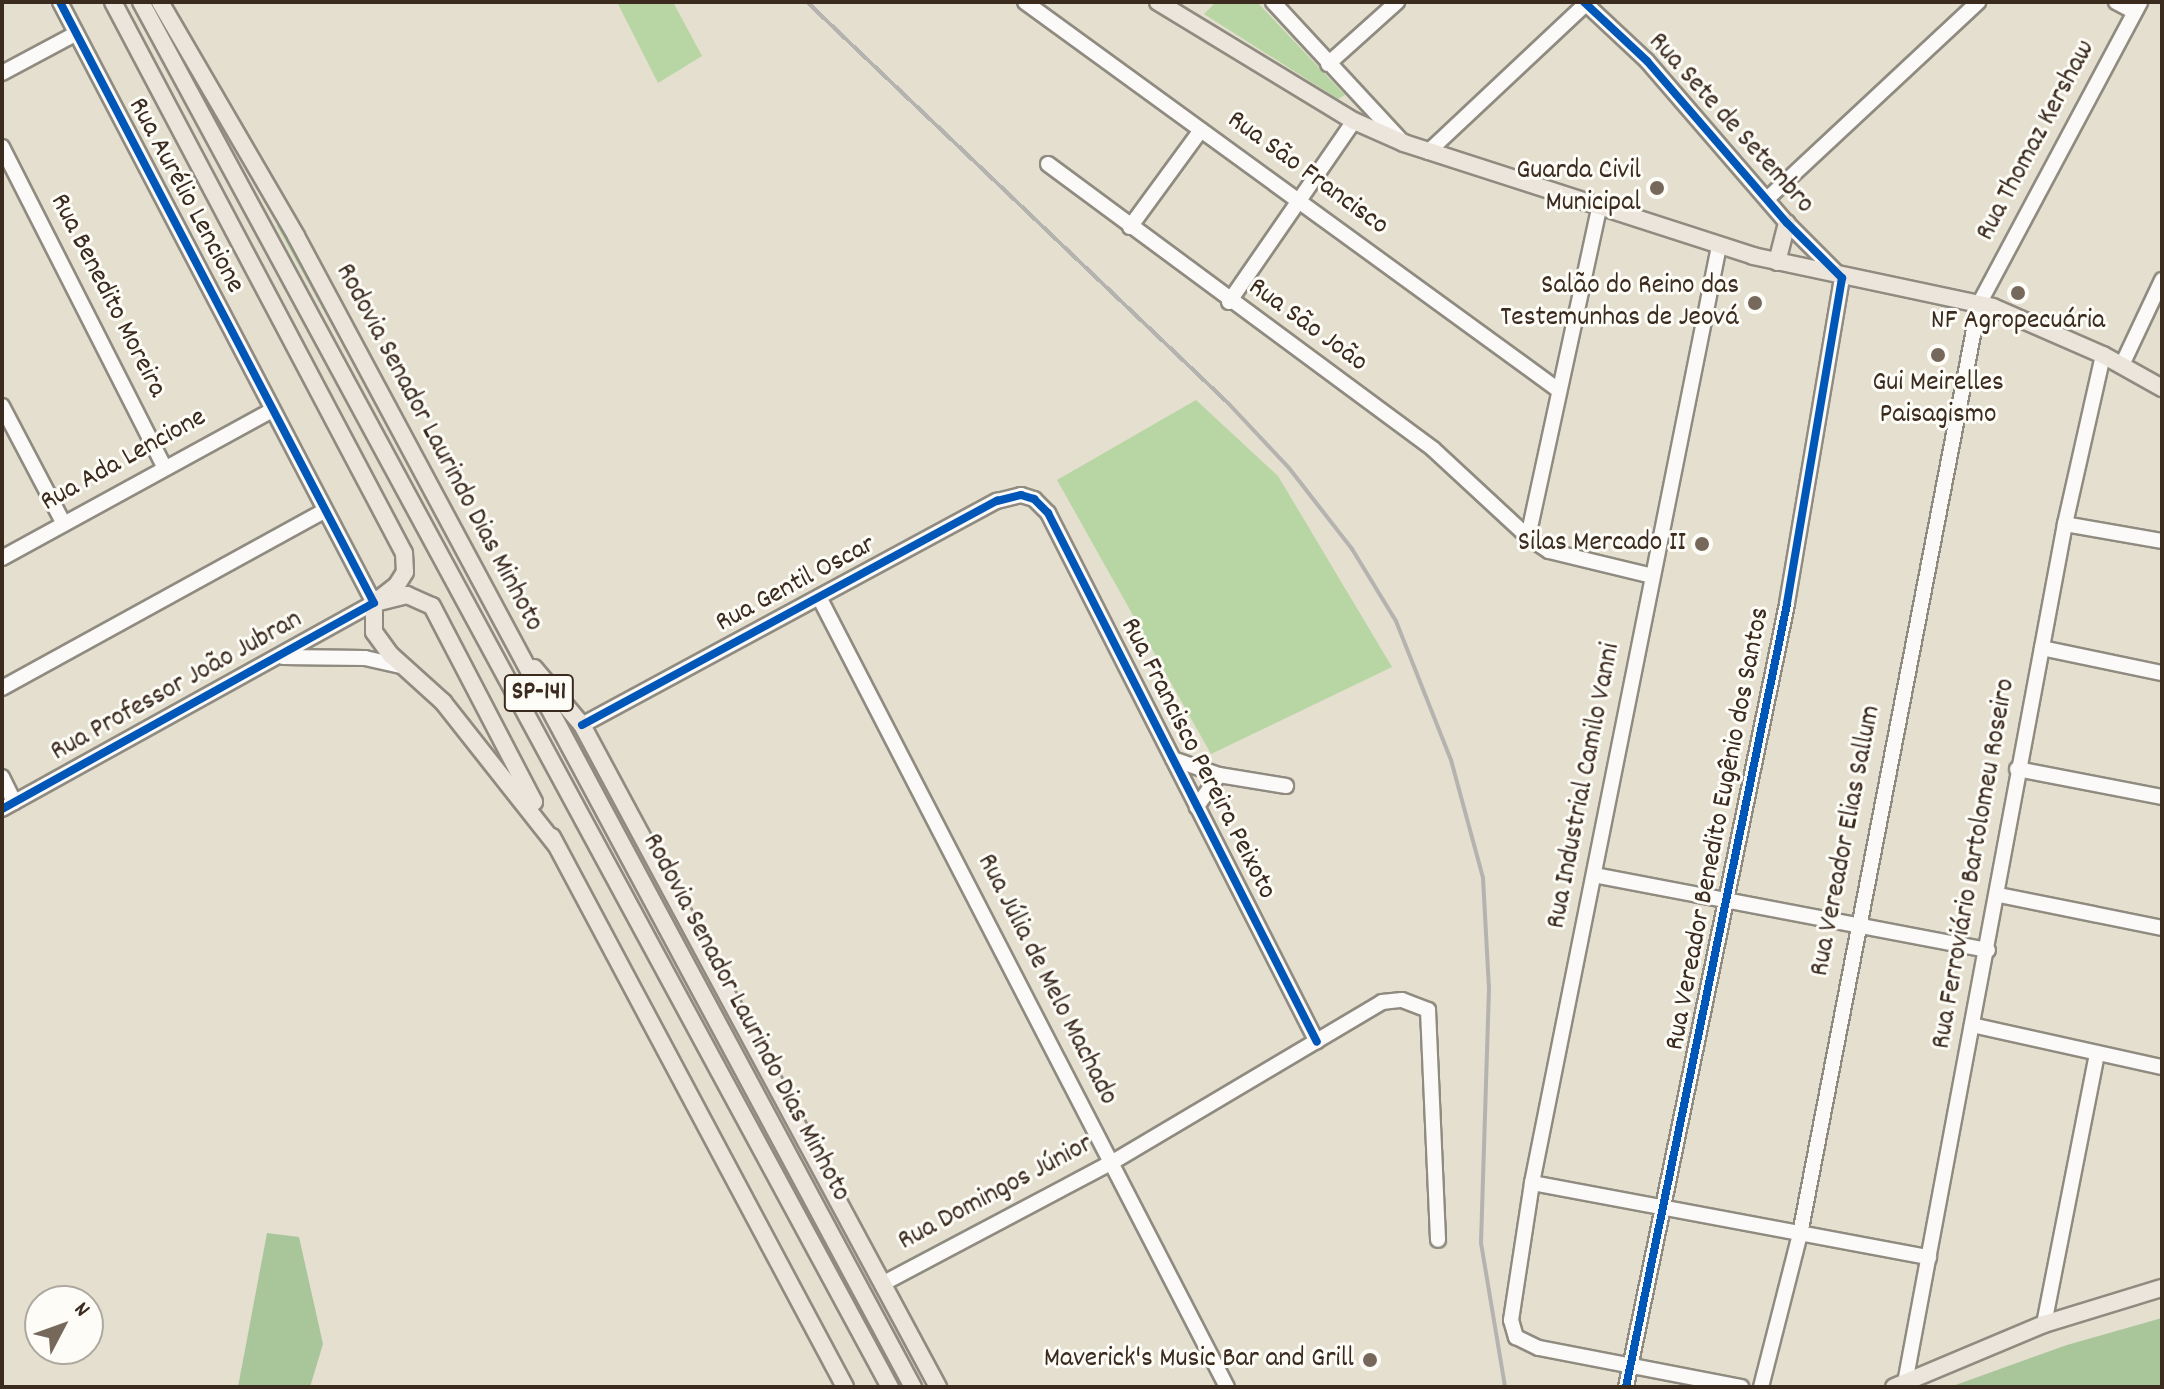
<!DOCTYPE html>
<html>
<head>
<meta charset="utf-8">
<style>
	body { margin:0 }
	#map { position:relative; width:2164px; height:1389px; overflow:hidden; background:#e4dfce; font-family:Dekko,sans-serif }
	div>[style] { position:absolute }
	.green>* { inset:0; background:#b8d6a4 }
	.forest>* { inset:0; background:#a8c69a }
	.roads { filter:drop-shadow(2px 0 #908b80) drop-shadow(-2px 0 #908b80) drop-shadow(0 2px #908b80) drop-shadow(0 -2px #908b80) }
	.minor>* { height:14px; margin:-7px; padding:0 7px; transform-origin:7px; border-radius:7px; background:#fbfaf8 }
	.major>* { height:16px; margin:-8px; padding:0 8px; transform-origin:8px; border-radius:8px; background:#ece5dc }
	.rail>* { height:4px; margin:-2px; padding:0 2px; transform-origin:2px; border-radius:2px; background:#b5b3af }
	.cycleway>* { height:8px; margin:-4px; padding:0 4px; transform-origin:4px; border-radius:4px; background:#0057b8 }
	.dots>* { width:22px; height:22px; translate:-50% -50%; box-sizing:border-box; border:4px solid #fdfcf7; border-radius:50% }
	span { translate:-50% -50%; white-space:nowrap; text-align:center; line-height:1.15; -webkit-text-stroke:6px #fdfcf7; paint-order:stroke }
	.shield-label span { padding:2px 6px; background:#fdfcf7; border:2px solid; border-radius:6px; -webkit-text-stroke-width:0 }
	.shield-label { font-size:26px; color:#3b2a1e; font-weight:700 }
	.street-label { font-size:28px; color:#3b2a1e }
	.poi-label { font-size:28px; color:#3b2a1e }
	.right { translate:-100% -50%; text-align:right }
	.frame { position:absolute; inset:0; border:4px solid #3b2a1e; pointer-events:none }
	.north { position:absolute; left:24px; top:1285px; width:80px; height:80px; box-sizing:border-box; background:#fdfcf7; border:2px solid #afa8a0; border-radius:50%; rotate:49deg; font-size:22px; font-weight:700; line-height:32px; text-align:center; color:#3b2a1e }
	.north::after { content:''; display:block; margin:auto; width:28px; height:36px; background:#76695c; clip-path:polygon(50% 0,100% 100%,50% 72%,0 100%) }
</style>
</head>
<body>
<div id="map">
	<div class="green">
		<i style="clip-path:polygon(617px 2px,673px 2px,702px 56px,658px 83px)"></i>
		<i style="clip-path:polygon(1216px 2px,1257px 2px,1345px 95px,1338px 99px,1204px 14px)"></i>
		<i style="clip-path:polygon(282px 223px,463px 563px,277px 226px)"></i>
		<i style="clip-path:polygon(1196px 400px,1278px 476px,1392px 667px,1211px 754px,1057px 480px)"></i>
	</div>
	<div class="forest">
		<i style="clip-path:polygon(267px 1233px,299px 1237px,323px 1344px,310px 1387px,238px 1387px)"></i>
		<i style="clip-path:polygon(2162px 1318px,2162px 1387px,1950px 1387px,2067px 1345px)"></i>
	</div>
	<div class="roads">
		<div class="minor">
			<i style="left:1025px;top:2px;width:658px;rotate:36.03deg"></i>
			<i style="left:1273px;top:2px;width:188px;rotate:47.2deg"></i>
			<i style="left:1584px;top:2px;width:86px;rotate:43.1deg"></i>
			<i style="left:1647px;top:61px;width:214px;rotate:49.2deg"></i>
			<i style="left:1787px;top:223px;width:78px;rotate:45deg"></i>
			<i style="left:1842px;top:278px;width:331px;rotate:99.6deg"></i>
			<i style="left:1787px;top:604px;width:799px;rotate:101.62deg"></i>
			<i style="left:2116px;top:2px;width:21px;rotate:28deg"></i>
			<i style="left:1328px;top:64px;width:93px;rotate:-41.9deg"></i>
			<i style="left:2px;top:73px;width:83px;rotate:-28.1deg"></i>
			<i style="left:2px;top:147px;width:360px;rotate:63.1deg"></i>
			<i style="left:1428px;top:152px;width:219px;rotate:-43.2deg"></i>
			<i style="left:1048px;top:164px;width:479px;rotate:36.5deg"></i>
			<i style="left:1433px;top:449px;width:129px;rotate:42.8deg"></i>
			<i style="left:1528px;top:537px;width:25px;rotate:34deg"></i>
			<i style="left:1549px;top:551px;width:106px;rotate:13.6deg"></i>
			<i style="left:1767px;top:199px;width:289px;rotate:-43deg"></i>
			<i style="left:1130px;top:227px;width:120px;rotate:-53.8deg"></i>
			<i style="left:1719px;top:246px;width:955px;rotate:101.29deg"></i>
			<i style="left:1532px;top:1183px;width:139px;rotate:98.7deg"></i>
			<i style="left:1511px;top:1320px;width:18px;rotate:74deg"></i>
			<i style="left:1516px;top:1337px;width:25px;rotate:26deg"></i>
			<i style="left:1539px;top:1348px;width:206px;rotate:10.9deg"></i>
			<i style="left:1229px;top:302px;width:220px;rotate:-55.4deg"></i>
			<i style="left:2122px;top:365px;width:94px;rotate:-64.8deg"></i>
			<i style="left:2px;top:406px;width:133px;rotate:62.3deg"></i>
			<i style="left:2065px;top:524px;width:98px;rotate:9.9deg"></i>
			<i style="left:1528px;top:537px;width:337px;rotate:-77.8deg"></i>
			<i style="left:2px;top:558px;width:308px;rotate:-28.7deg"></i>
			<i style="left:819px;top:597px;width:889px;rotate:62.69deg"></i>
			<i style="left:2042px;top:648px;width:123px;rotate:11.8deg"></i>
			<i style="left:283px;top:657px;width:82px;rotate:0.7deg"></i>
			<i style="left:365px;top:658px;width:41px;rotate:12.7deg"></i>
			<i style="left:2px;top:688px;width:367px;rotate:-28.8deg"></i>
			<i style="left:582px;top:725px;width:472px;rotate:-28.4deg"></i>
			<i style="left:997px;top:501px;width:25px;rotate:-14deg"></i>
			<i style="left:1021px;top:495px;width:14px;rotate:17deg"></i>
			<i style="left:1034px;top:499px;width:20px;rotate:45deg"></i>
			<i style="left:1048px;top:513px;width:593px;rotate:63.05deg"></i>
			<i style="left:1173px;top:759px;width:49px;rotate:19.2deg"></i>
			<i style="left:1219px;top:775px;width:39px;rotate:125deg"></i>
			<i style="left:2017px;top:769px;width:148px;rotate:10.9deg"></i>
			<i style="left:1219px;top:775px;width:68px;rotate:9.3deg"></i>
			<i style="left:2px;top:777px;width:28px;rotate:64deg"></i>
			<i style="left:2px;top:809px;width:425px;rotate:-29deg"></i>
			<i style="left:374px;top:603px;width:678px;rotate:-117.59deg"></i>
			<i style="left:1594px;top:875px;width:401px;rotate:10.8deg"></i>
			<i style="left:1999px;top:895px;width:166px;rotate:11.4deg"></i>
			<i style="left:1972px;top:1025px;width:195px;rotate:12.5deg"></i>
			<i style="left:1532px;top:1183px;width:404px;rotate:10.6deg"></i>
			<i style="left:882px;top:1284px;width:259px;rotate:-27.9deg"></i>
			<i style="left:1111px;top:1163px;width:315px;rotate:-30.7deg"></i>
			<i style="left:1382px;top:1002px;width:20px;rotate:-6deg"></i>
			<i style="left:1402px;top:1000px;width:28px;rotate:21deg"></i>
			<i style="left:1428px;top:1010px;width:230px;rotate:87.5deg"></i>
			<i style="left:2044px;top:1324px;width:274px;rotate:-78.9deg"></i>
			<i style="left:1905px;top:1383px;width:874px;rotate:-79.45deg"></i>
			<i style="left:2065px;top:524px;width:173px;rotate:-77.3deg"></i>
			<i style="left:1761px;top:1387px;width:158px;rotate:-75.7deg"></i>
			<i style="left:1800px;top:1234px;width:947px;rotate:-79.11deg"></i>
			<i style="left:1979px;top:304px;width:342px;rotate:-61.9deg"></i>
		</div>
		<div class="major">
			<i style="left:113px;top:2px;width:623px;rotate:62.16deg"></i>
			<i style="left:404px;top:553px;width:19px;rotate:87deg"></i>
			<i style="left:405px;top:572px;width:15px;rotate:122deg"></i>
			<i style="left:397px;top:585px;width:29px;rotate:142deg"></i>
			<i style="left:374px;top:603px;width:29px;rotate:90deg"></i>
			<i style="left:374px;top:632px;width:29px;rotate:54deg"></i>
			<i style="left:391px;top:655px;width:70px;rotate:42.1deg"></i>
			<i style="left:443px;top:702px;width:182px;rotate:51.7deg"></i>
			<i style="left:141px;top:2px;width:1575px;rotate:61.6deg"></i>
			<i style="left:160px;top:2px;width:271px;rotate:59.8deg"></i>
			<i style="left:296px;top:236px;width:1306px;rotate:61.81deg"></i>
			<i style="left:1158px;top:2px;width:229px;rotate:31.3deg"></i>
			<i style="left:1354px;top:121px;width:55px;rotate:23.7deg"></i>
			<i style="left:1404px;top:143px;width:367px;rotate:17.9deg"></i>
			<i style="left:1753px;top:256px;width:245px;rotate:12deg"></i>
			<i style="left:1993px;top:307px;width:120px;rotate:23.6deg"></i>
			<i style="left:2103px;top:355px;width:68px;rotate:29.2deg"></i>
			<i style="left:1777px;top:262px;width:40px;rotate:-75.6deg"></i>
			<i style="left:379px;top:602px;width:29px;rotate:-14deg"></i>
			<i style="left:407px;top:595px;width:27px;rotate:24deg"></i>
			<i style="left:432px;top:606px;width:221px;rotate:62.5deg"></i>
			<i style="left:534px;top:668px;width:75px;rotate:49.9deg"></i>
			<i style="left:582px;top:725px;width:752px;rotate:61.73deg"></i>
			<i style="left:552px;top:837px;width:623px;rotate:61.95deg"></i>
			<i style="left:1894px;top:1387px;width:163px;rotate:-22.8deg"></i>
			<i style="left:2044px;top:1324px;width:123px;rotate:-17deg"></i>
		</div>
	</div>
	<div class="rail">
		<i style="left:807px;top:2px;width:581px;rotate:43.61deg"></i>
		<i style="left:1228px;top:403px;width:89px;rotate:46.8deg"></i>
		<i style="left:1289px;top:468px;width:103px;rotate:52.1deg"></i>
		<i style="left:1352px;top:549px;width:84px;rotate:58.6deg"></i>
		<i style="left:1396px;top:621px;width:149px;rotate:68.4deg"></i>
		<i style="left:1451px;top:760px;width:122px;rotate:74.8deg"></i>
		<i style="left:1483px;top:878px;width:110px;rotate:86.9deg"></i>
		<i style="left:1489px;top:988px;width:255px;rotate:91.8deg"></i>
		<i style="left:1481px;top:1243px;width:146px;rotate:80.5deg"></i>
	</div>
	<div class="cycleway">
		<i style="left:1584px;top:2px;width:86px;rotate:43.1deg"></i>
		<i style="left:1647px;top:61px;width:214px;rotate:49.2deg"></i>
		<i style="left:1787px;top:223px;width:78px;rotate:45deg"></i>
		<i style="left:1842px;top:278px;width:331px;rotate:99.6deg"></i>
		<i style="left:1787px;top:604px;width:799px;rotate:101.62deg"></i>
		<i style="left:582px;top:725px;width:472px;rotate:-28.4deg"></i>
		<i style="left:997px;top:501px;width:25px;rotate:-14deg"></i>
		<i style="left:1021px;top:495px;width:14px;rotate:17deg"></i>
		<i style="left:1034px;top:499px;width:20px;rotate:45deg"></i>
		<i style="left:1048px;top:513px;width:593px;rotate:63.05deg"></i>
		<i style="left:2px;top:809px;width:425px;rotate:-29deg"></i>
		<i style="left:374px;top:603px;width:678px;rotate:-117.59deg"></i>
	</div>
	<div class="dots">
		<i style="left:1657px;top:188px;background:#76695c"></i>
		<i style="left:2018px;top:293px;background:#76695c"></i>
		<i style="left:1755px;top:303px;background:#76695c"></i>
		<i style="left:1938px;top:355px;background:#76695c"></i>
		<i style="left:1702px;top:544px;background:#76695c"></i>
		<i style="left:1370px;top:1360px;background:#76695c"></i>
	</div>
	<div class="shield-label">
		<span style="left:539px;top:693px">SP-141</span>
	</div>
	<div class="street-label">
		<span style="left:1730px;top:124px;rotate:48deg">Rua Sete de Setembro</span>
		<span style="left:2037px;top:141px;rotate:-62deg">Rua Thomaz Kershaw</span>
		<span style="left:1307px;top:174px;rotate:36deg">Rua São Francisco</span>
		<span style="left:185px;top:196px;rotate:62deg">Rua Aurélio Lencione</span>
		<span style="left:107px;top:296px;rotate:63deg">Rua Benedito Moreira</span>
		<span style="left:1307px;top:326px;rotate:36deg">Rua São João</span>
		<span style="left:438px;top:448px;rotate:62deg">Rodovia Senador Laurindo Dias Minhoto</span>
		<span style="left:124px;top:461px;rotate:-29deg">Rua Ada Lencione</span>
		<span style="left:796px;top:585px;rotate:-28deg">Rua Gentil Oscar</span>
		<span style="left:177px;top:687px;rotate:-29deg">Rua Professor João Jubran</span>
		<span style="left:1197px;top:759px;rotate:63deg">Rua Francisco Pereira Peixoto</span>
		<span style="left:1585px;top:786px;rotate:-79deg">Rua Industrial Camilo Vanni</span>
		<span style="left:1719px;top:829px;rotate:-79deg">Rua Vereador Benedito Eugênio dos Santos</span>
		<span style="left:1847px;top:841px;rotate:-79deg">Rua Vereador Elias Sallum</span>
		<span style="left:1975px;top:864px;rotate:-80deg">Rua Ferroviário Bartolomeu Roseiro</span>
		<span style="left:1046px;top:980px;rotate:63deg">Rua Júlia de Melo Machado</span>
		<span style="left:745px;top:1018px;rotate:62deg">Rodovia Senador Laurindo Dias Minhoto</span>
		<span style="left:996px;top:1194px;rotate:-28deg">Rua Domingos Júnior</span>
	</div>
	<div class="poi-label">
		<span class="right" style="left:1641px;top:188px">Guarda Civil<br>Municipal</span>
		<span class="right" style="left:1739px;top:303px">Salão do Reino das<br>Testemunhas de Jeová</span>
		<span style="left:2018px;top:322px">NF Agropecuária</span>
		<span style="left:1938px;top:400px">Gui Meirelles<br>Paisagismo</span>
		<span class="right" style="left:1686px;top:544px">Silas Mercado II</span>
		<span class="right" style="left:1354px;top:1360px">Maverick's Music Bar and Grill</span>
	</div>
	<div class="frame"></div>
	<div class="north">N</div>
</div>
</body>
</html>
